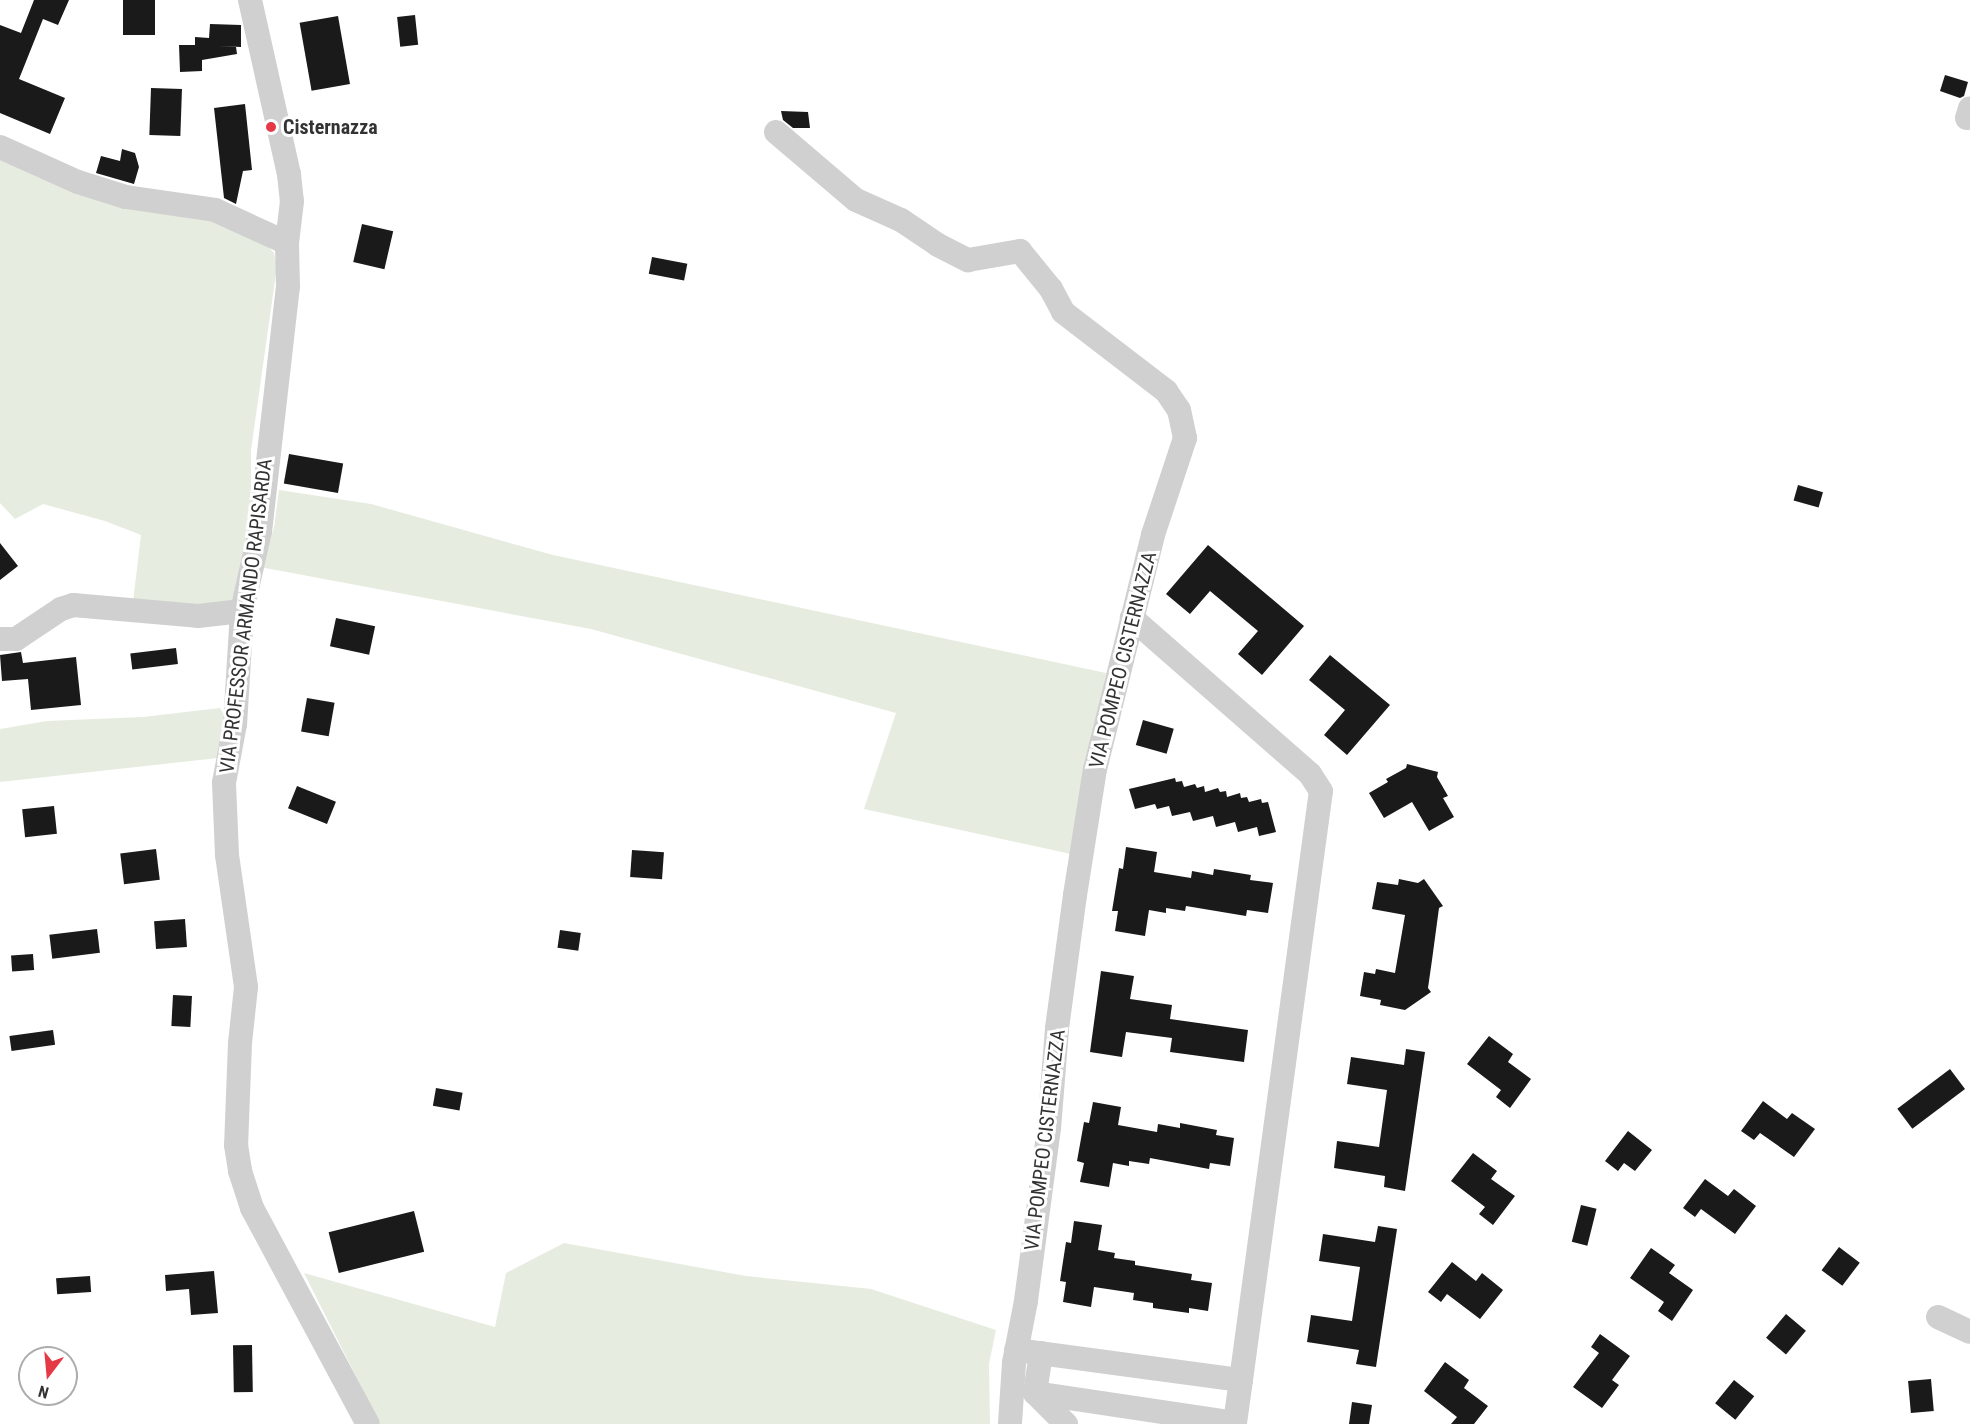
<!DOCTYPE html>
<html>
<head>
<meta charset="utf-8">
<style>
	body { margin:0 }
	#map { position:relative; width:1970px; height:1424px; overflow:hidden; background:#fff; font-family:"Roboto Condensed",sans-serif }
	div>[style] { position:absolute }
	.green>* { inset:0; background:#e6ecdf }
	.building>* { inset:0; background:#1a1a1a; transform-origin:0 0 }
	.minor>* { height:24px; margin:-12px; padding:0 12px; transform-origin:12px; border-radius:12px; background:#d0d0d0 }
	.dots>* { width:16px; height:16px; translate:-50% -50%; box-sizing:border-box; border:3px solid #fff; border-radius:50% }
	span { translate:-50% -50%; white-space:nowrap; text-align:center; line-height:1.15; -webkit-text-stroke:6px #fff; paint-order:stroke }
	.poi-label { font-size:20px; color:#333; font-weight:700 }
	.left { translate:0 -50%; text-align:left }
	.street-label { font-size:20px; color:#333 }
	.north { position:absolute; left:18px; top:1346px; width:60px; height:60px; box-sizing:border-box; background:#fff; border:2px solid #adadad; border-radius:50%; rotate:196deg; font-size:16px; font-weight:700; line-height:24px; text-align:center; color:#333 }
	.north::after { content:''; display:block; margin:auto; width:21px; height:27px; background:#e63946; clip-path:polygon(50% 0,100% 100%,50% 72%,0 100%) }
</style>
</head>
<body>
<div id="map">
	<div class="green">
		<i style="clip-path:polygon(0 160px,43px 179px,208px 218px,267px 245px,274px 253px,277px 266px,251px 450px,251px 521px,232px 601px,189px 607px,133px 602px,141px 535px,105px 521px,43px 504px,15px 519px,0 503px)"></i>
		<i style="clip-path:polygon(279px 490px,371px 504px,553px 555px,1106px 673px,1071px 854px,864px 809px,896px 713px,591px 629px,260px 567px,274px 528px)"></i>
		<i style="clip-path:polygon(220px 708px,229px 723px,218px 758px,0 782px,0 729px,47px 721px,143px 717px)"></i>
		<i style="clip-path:polygon(564px 1243px,746px 1276px,871px 1289px,996px 1330px,989px 1364px,990px 1424px,380px 1424px,304px 1273px,495px 1327px,506px 1273px)"></i>
	</div>
	<div class="building">
		<i style="clip-path:polygon(34px 0,69px 0,58px 25px,43px 19px,19px 79px,65px 98px,50px 134px,0 113px,0 25px,21px 33px)"></i>
		<i style="left:123px;top:0;width:32px;height:35px"></i>
		<i style="left:415px;top:15px;width:30px;height:18px;rotate:84deg"></i>
		<i style="left:338px;top:16px;width:69px;height:39px;rotate:80deg"></i>
		<i style="clip-path:polygon(210px 24px,241px 25px,241px 47px,218px 46px,236px 47px,237px 54px,202px 60px,202px 71px,180px 72px,179px 45px,195px 45px,195px 37px,209px 38px)"></i>
		<i style="clip-path:polygon(1945px 75px,1968px 82px,1964px 96px,1960px 98px,1940px 91px)"></i>
		<i style="left:151px;top:88px;width:31px;height:47px;rotate:2deg"></i>
		<i style="clip-path:polygon(245px 104px,252px 170px,243px 171px,236px 204px,224px 198px,214px 108px)"></i>
		<i style="clip-path:polygon(781px 111px,808px 112px,810px 128px,793px 128px,783px 120px)"></i>
		<i style="clip-path:polygon(122px 149px,135px 153px,139px 167px,134px 184px,96px 173px,101px 156px,120px 161px)"></i>
		<i style="left:362px;top:224px;width:32px;height:39px;rotate:13deg"></i>
		<i style="left:652px;top:257px;width:36px;height:17px;rotate:11deg"></i>
		<i style="left:289px;top:454px;width:55px;height:30px;rotate:10deg"></i>
		<i style="left:1798px;top:485px;width:26px;height:16px;rotate:16deg"></i>
		<i style="clip-path:polygon(0 543px,18px 566px,0 580px)"></i>
		<i style="clip-path:polygon(1208px 545px,1304px 626px,1262px 675px,1238px 654px,1258px 631px,1210px 591px,1190px 614px,1166px 594px)"></i>
		<i style="left:336px;top:618px;width:40px;height:29px;rotate:12deg"></i>
		<i style="left:176px;top:648px;width:16px;height:46px;rotate:83deg"></i>
		<i style="clip-path:polygon(21px 652px,23px 663px,76px 657px,81px 705px,31px 710px,28px 679px,2px 681px,0 655px)"></i>
		<i style="clip-path:polygon(1330px 655px,1390px 705px,1347px 755px,1324px 735px,1345px 710px,1309px 680px)"></i>
		<i style="left:307px;top:698px;width:28px;height:34px;rotate:10deg"></i>
		<i style="left:1143px;top:720px;width:32px;height:26px;rotate:16deg"></i>
		<i style="clip-path:polygon(1407px 764px,1438px 772px,1437px 777px,1448px 796px,1443px 798px,1454px 817px,1429px 831px,1412px 802px,1384px 818px,1369px 793px,1388px 782px,1386px 779px,1406px 768px)"></i>
		<i style="clip-path:polygon(1175px 778px,1176px 782px,1182px 781px,1184px 787px,1195px 784px,1197px 788px,1204px 786px,1205px 792px,1218px 788px,1220px 792px,1226px 791px,1227px 797px,1240px 793px,1241px 798px,1247px 797px,1249px 802px,1261px 799px,1262px 803px,1268px 802px,1276px 832px,1259px 836px,1257px 827px,1238px 832px,1235px 822px,1216px 827px,1213px 816px,1193px 821px,1190px 812px,1172px 816px,1169px 806px,1157px 809px,1155px 804px,1135px 809px,1129px 789px)"></i>
		<i style="left:297px;top:786px;width:42px;height:24px;rotate:22deg"></i>
		<i style="left:54px;top:806px;width:28px;height:32px;rotate:84deg"></i>
		<i style="clip-path:polygon(1126px 847px,1157px 852px,1154px 872px,1191px 878px,1192px 871px,1213px 875px,1214px 869px,1251px 875px,1250px 880px,1273px 883px,1268px 913px,1247px 910px,1246px 916px,1186px 906px,1185px 911px,1166px 908px,1166px 913px,1149px 910px,1145px 936px,1115px 931px,1118px 911px,1112px 911px,1119px 868px,1123px 869px)"></i>
		<i style="left:156px;top:849px;width:31px;height:36px;rotate:83deg"></i>
		<i style="left:632px;top:850px;width:32px;height:27px;rotate:4deg"></i>
		<i style="clip-path:polygon(1399px 879px,1418px 883px,1424px 879px,1443px 906px,1439px 908px,1432px 960px,1428px 988px,1431px 992px,1405px 1010px,1380px 1005px,1381px 1000px,1360px 996px,1364px 972px,1375px 974px,1376px 969px,1395px 973px,1405px 915px,1372px 909px,1377px 882px,1398px 885px)"></i>
		<i style="left:185px;top:919px;width:28px;height:31px;rotate:86deg"></i>
		<i style="left:97px;top:929px;width:24px;height:48px;rotate:83deg"></i>
		<i style="left:560px;top:930px;width:21px;height:18px;rotate:8deg"></i>
		<i style="left:33px;top:954px;width:16px;height:22px;rotate:86deg"></i>
		<i style="clip-path:polygon(1101px 971px,1134px 976px,1130px 999px,1172px 1005px,1170px 1019px,1248px 1030px,1244px 1062px,1170px 1052px,1172px 1038px,1126px 1032px,1122px 1057px,1090px 1052px)"></i>
		<i style="left:173px;top:995px;width:19px;height:31px;rotate:3deg"></i>
		<i style="left:53px;top:1030px;width:15px;height:44px;rotate:82deg"></i>
		<i style="clip-path:polygon(1489px 1036px,1513px 1054px,1508px 1062px,1531px 1079px,1510px 1108px,1496px 1097px,1501px 1090px,1467px 1064px)"></i>
		<i style="clip-path:polygon(1406px 1049px,1425px 1052px,1405px 1191px,1384px 1187px,1385px 1176px,1334px 1168px,1337px 1141px,1379px 1147px,1387px 1090px,1347px 1084px,1351px 1057px,1404px 1065px)"></i>
		<i style="left:1950px;top:1069px;width:25px;height:66px;rotate:53deg"></i>
		<i style="left:436px;top:1088px;width:27px;height:18px;rotate:10deg"></i>
		<i style="clip-path:polygon(1763px 1101px,1787px 1119px,1792px 1113px,1815px 1129px,1794px 1157px,1760px 1133px,1754px 1140px,1741px 1131px)"></i>
		<i style="clip-path:polygon(1093px 1102px,1121px 1107px,1118px 1125px,1157px 1132px,1158px 1124px,1180px 1128px,1180px 1123px,1217px 1130px,1216px 1135px,1234px 1138px,1230px 1166px,1210px 1163px,1209px 1169px,1150px 1158px,1149px 1164px,1129px 1161px,1129px 1166px,1113px 1163px,1109px 1187px,1080px 1182px,1084px 1163px,1077px 1161px,1084px 1122px,1089px 1123px)"></i>
		<i style="clip-path:polygon(1628px 1131px,1652px 1150px,1635px 1171px,1624px 1163px,1618px 1171px,1605px 1161px)"></i>
		<i style="clip-path:polygon(1473px 1153px,1497px 1171px,1491px 1179px,1515px 1196px,1493px 1225px,1479px 1214px,1485px 1207px,1451px 1181px)"></i>
		<i style="clip-path:polygon(1705px 1179px,1728px 1196px,1734px 1189px,1756px 1206px,1735px 1234px,1701px 1209px,1695px 1217px,1683px 1208px)"></i>
		<i style="left:1581px;top:1205px;width:16px;height:38px;rotate:14deg"></i>
		<i style="left:414px;top:1211px;width:42px;height:88px;rotate:76deg"></i>
		<i style="clip-path:polygon(1074px 1221px,1102px 1225px,1098px 1250px,1115px 1253px,1114px 1258px,1135px 1261px,1135px 1265px,1192px 1274px,1191px 1280px,1212px 1283px,1208px 1311px,1189px 1308px,1189px 1313px,1153px 1308px,1153px 1303px,1133px 1300px,1134px 1293px,1094px 1287px,1091px 1307px,1063px 1302px,1066px 1282px,1060px 1281px,1066px 1242px,1071px 1243px)"></i>
		<i style="clip-path:polygon(1378px 1226px,1397px 1229px,1376px 1367px,1356px 1364px,1359px 1350px,1307px 1342px,1311px 1315px,1352px 1321px,1360px 1267px,1319px 1261px,1323px 1234px,1375px 1242px)"></i>
		<i style="left:1839px;top:1247px;width:26px;height:29px;rotate:37deg"></i>
		<i style="clip-path:polygon(1651px 1248px,1675px 1265px,1669px 1273px,1693px 1290px,1672px 1321px,1658px 1311px,1664px 1302px,1630px 1278px)"></i>
		<i style="clip-path:polygon(1452px 1262px,1476px 1281px,1482px 1273px,1503px 1290px,1480px 1319px,1447px 1294px,1441px 1302px,1428px 1292px)"></i>
		<i style="clip-path:polygon(214px 1271px,218px 1313px,191px 1315px,189px 1289px,166px 1291px,165px 1275px)"></i>
		<i style="left:90px;top:1276px;width:16px;height:34px;rotate:86deg"></i>
		<i style="left:1786px;top:1314px;width:26px;height:31px;rotate:40deg"></i>
		<i style="clip-path:polygon(1600px 1334px,1630px 1356px,1612px 1380px,1619px 1385px,1602px 1408px,1573px 1387px,1599px 1353px,1591px 1347px)"></i>
		<i style="left:252px;top:1345px;width:47px;height:19px;rotate:89deg"></i>
		<i style="clip-path:polygon(1445px 1362px,1469px 1380px,1464px 1388px,1488px 1406px,1474px 1424px,1451px 1424px,1457px 1417px,1424px 1391px)"></i>
		<i style="left:1931px;top:1379px;width:32px;height:23px;rotate:85deg"></i>
		<i style="left:1734px;top:1380px;width:26px;height:30px;rotate:39deg"></i>
		<i style="clip-path:polygon(1352px 1402px,1372px 1405px,1369px 1424px,1349px 1424px)"></i>
	</div>
	<div class="minor">
		<i style="left:250px;top:0;width:178px;rotate:77.4deg"></i>
		<i style="left:289px;top:174px;width:27px;rotate:84deg"></i>
		<i style="left:292px;top:201px;width:42px;rotate:96.8deg"></i>
		<i style="left:287px;top:243px;width:43px;rotate:88.7deg"></i>
		<i style="left:288px;top:286px;width:247px;rotate:96.5deg"></i>
		<i style="left:260px;top:531px;width:82px;rotate:102.7deg"></i>
		<i style="left:242px;top:611px;width:113px;rotate:93.5deg"></i>
		<i style="left:235px;top:724px;width:60px;rotate:100.6deg"></i>
		<i style="left:224px;top:783px;width:72px;rotate:87.6deg"></i>
		<i style="left:227px;top:855px;width:133px;rotate:81.8deg"></i>
		<i style="left:246px;top:987px;width:56px;rotate:96.1deg"></i>
		<i style="left:240px;top:1043px;width:102px;rotate:92.2deg"></i>
		<i style="left:236px;top:1145px;width:26px;rotate:81deg"></i>
		<i style="left:240px;top:1171px;width:39px;rotate:72deg"></i>
		<i style="left:252px;top:1208px;width:245px;rotate:61.8deg"></i>
		<i style="left:1967px;top:118px;width:10px;rotate:-73deg"></i>
		<i style="left:776px;top:132px;width:105px;rotate:40.4deg"></i>
		<i style="left:856px;top:200px;width:49px;rotate:24deg"></i>
		<i style="left:901px;top:220px;width:45px;rotate:34deg"></i>
		<i style="left:938px;top:245px;width:34px;rotate:27deg"></i>
		<i style="left:968px;top:260px;width:53px;rotate:-9.8deg"></i>
		<i style="left:1020px;top:251px;width:49px;rotate:50.8deg"></i>
		<i style="left:1051px;top:289px;width:26px;rotate:62deg"></i>
		<i style="left:1063px;top:312px;width:130px;rotate:37.5deg"></i>
		<i style="left:1166px;top:391px;width:23px;rotate:56deg"></i>
		<i style="left:1179px;top:410px;width:29px;rotate:78deg"></i>
		<i style="left:1185px;top:438px;width:102px;rotate:108.3deg"></i>
		<i style="left:1153px;top:535px;width:241px;rotate:103.9deg"></i>
		<i style="left:1095px;top:769px;width:128px;rotate:99deg"></i>
		<i style="left:1075px;top:895px;width:135px;rotate:97.7deg"></i>
		<i style="left:1057px;top:1029px;width:99px;rotate:94.6deg"></i>
		<i style="left:1049px;top:1128px;width:175px;rotate:97.6deg"></i>
		<i style="left:1026px;top:1301px;width:63px;rotate:101deg"></i>
		<i style="left:1014px;top:1363px;width:61px;rotate:93.8deg"></i>
		<i style="left:0;top:147px;width:85px;rotate:24.2deg"></i>
		<i style="left:78px;top:182px;width:50px;rotate:17.4deg"></i>
		<i style="left:126px;top:197px;width:90px;rotate:8.3deg"></i>
		<i style="left:215px;top:210px;width:79px;rotate:24.6deg"></i>
		<i style="left:0;top:639px;width:16px"></i>
		<i style="left:16px;top:639px;width:54px;rotate:-33.7deg"></i>
		<i style="left:61px;top:609px;width:13px;rotate:-18deg"></i>
		<i style="left:73px;top:605px;width:125px;rotate:5deg"></i>
		<i style="left:198px;top:616px;width:44px;rotate:-6.5deg"></i>
		<i style="left:1938px;top:1317px;width:35px;rotate:25deg"></i>
		<i style="left:1016px;top:1350px;width:227px;rotate:7.6deg"></i>
		<i style="left:1241px;top:1380px;width:594px;rotate:-82.27deg"></i>
		<i style="left:1321px;top:791px;width:20px;rotate:-123deg"></i>
		<i style="left:1310px;top:774px;width:237px;rotate:-138.8deg"></i>
		<i style="left:1041px;top:1353px;width:40px;rotate:98.5deg"></i>
		<i style="left:1035px;top:1393px;width:202px;rotate:8.5deg"></i>
		<i style="left:1235px;top:1423px;width:43px;rotate:-82.1deg"></i>
		<i style="left:1035px;top:1393px;width:44px;rotate:45deg"></i>
	</div>
	<div class="dots">
		<i style="left:271px;top:127px;background:#e63946"></i>
	</div>
	<div class="poi-label">
		<span class="left" style="left:283px;top:127px">Cisternazza</span>
	</div>
	<div class="street-label">
		<span style="left:246px;top:616px;rotate:-83deg">VIA PROFESSOR ARMANDO RAPISARDA</span>
		<span style="left:1123px;top:660px;rotate:-76deg">VIA POMPEO CISTERNAZZA</span>
		<span style="left:1045px;top:1140px;rotate:-83deg">VIA POMPEO CISTERNAZZA</span>
	</div>
	<div class="north">N</div>
</div>
</body>
</html>
